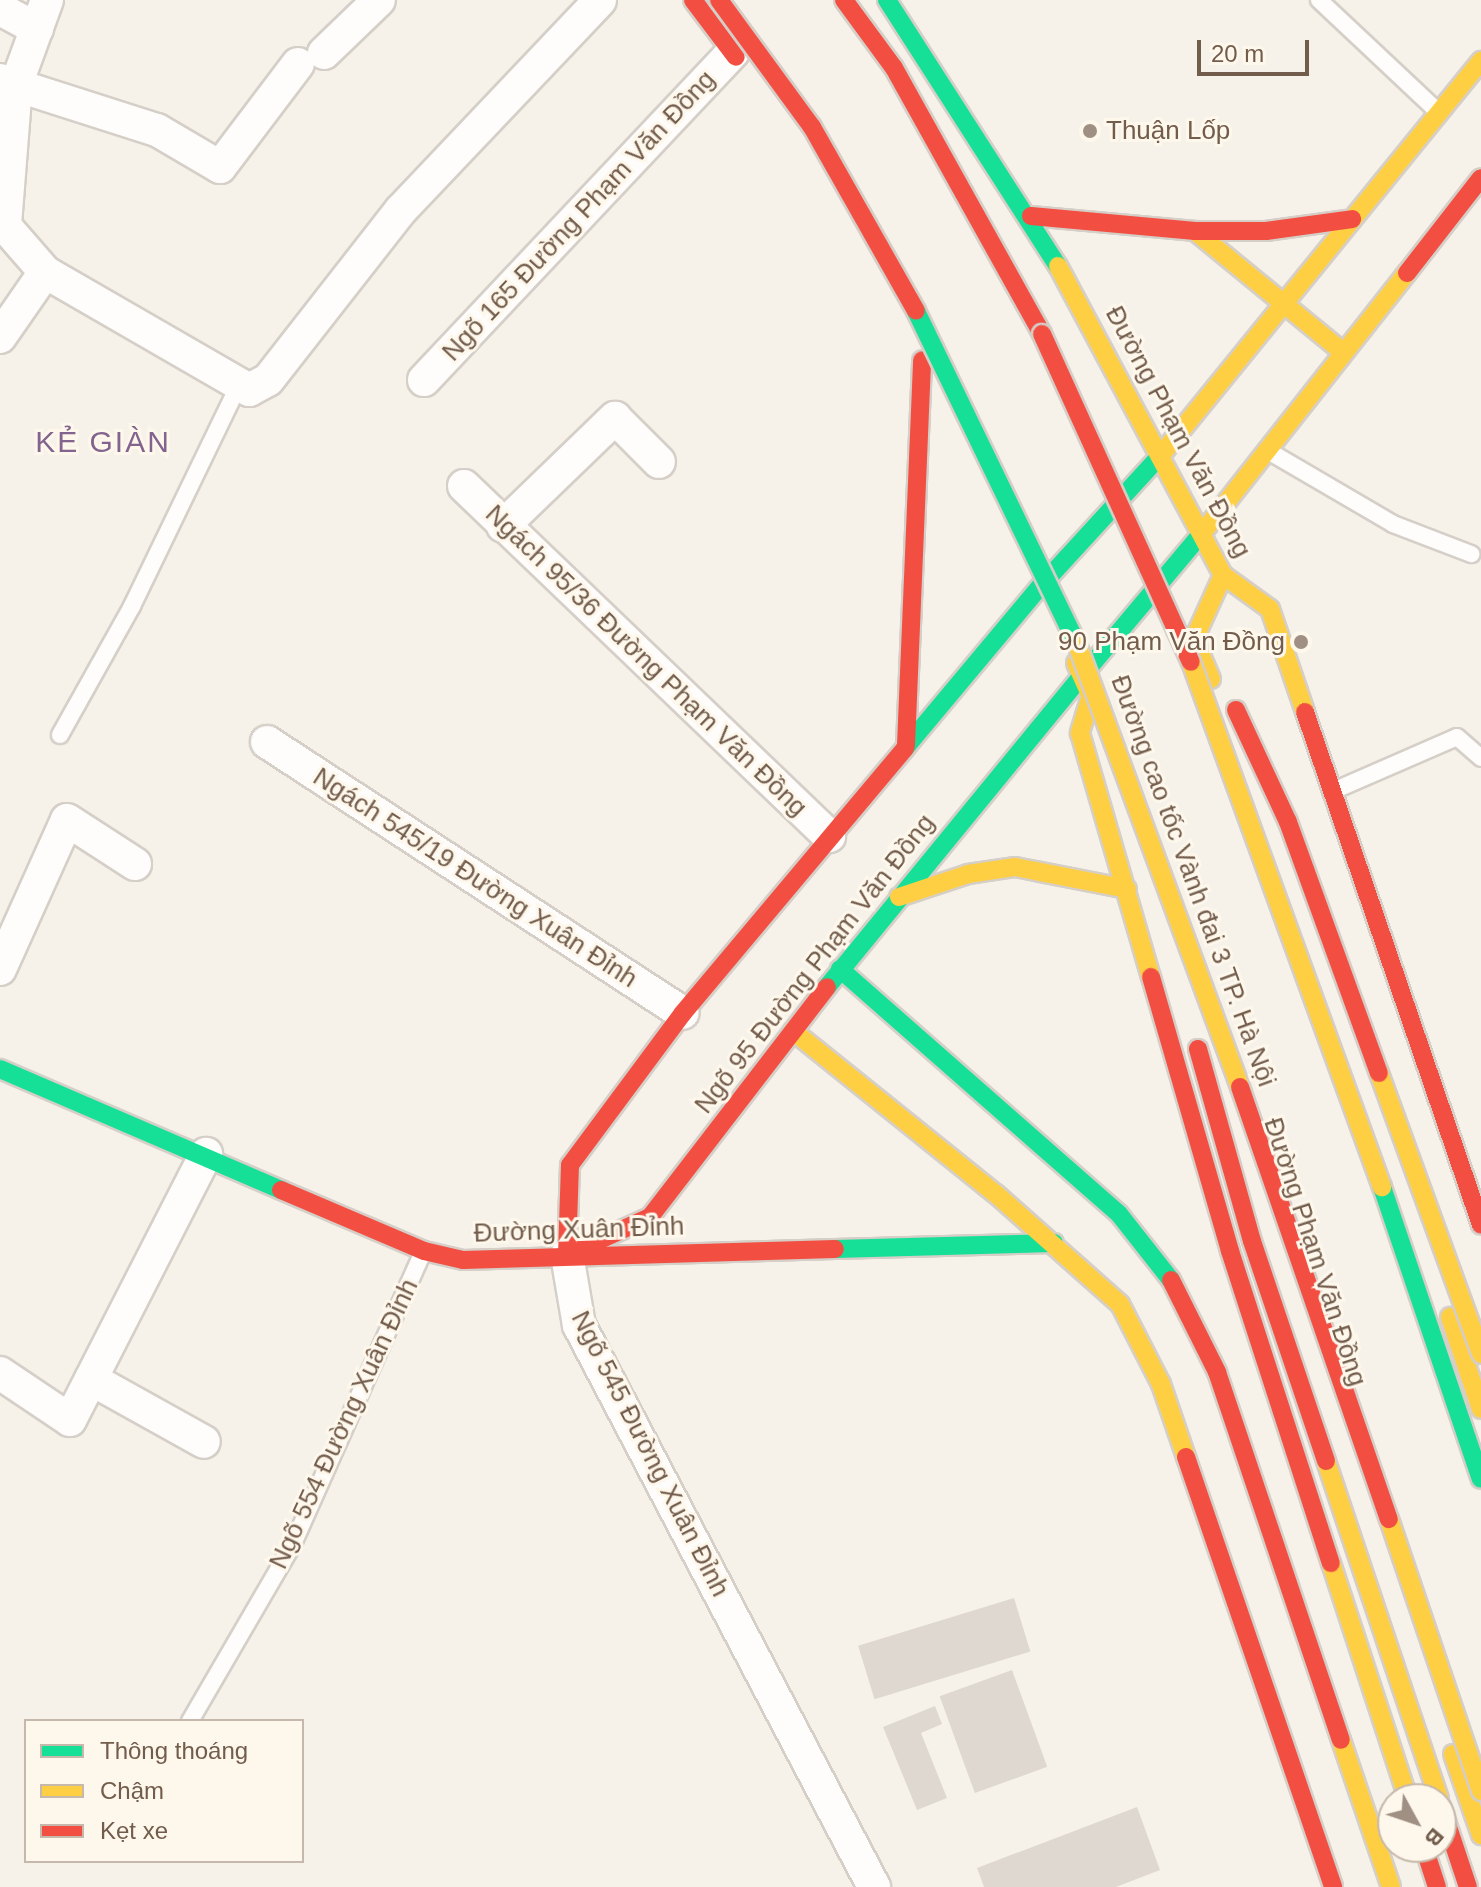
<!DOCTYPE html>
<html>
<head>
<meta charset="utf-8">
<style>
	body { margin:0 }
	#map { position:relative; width:1481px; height:1887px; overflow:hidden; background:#f6f2ea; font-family:Helvetica,sans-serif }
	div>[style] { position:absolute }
	.building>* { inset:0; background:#dfd8d0; transform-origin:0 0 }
	.roads { filter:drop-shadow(2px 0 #d5cfc8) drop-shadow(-2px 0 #d5cfc8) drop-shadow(0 2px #d5cfc8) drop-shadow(0 -2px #d5cfc8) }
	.lane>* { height:16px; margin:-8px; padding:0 8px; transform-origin:8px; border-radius:8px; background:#fefdfc }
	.street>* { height:32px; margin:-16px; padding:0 16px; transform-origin:16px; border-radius:16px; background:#fefdfc }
	.fast>* { height:18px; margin:-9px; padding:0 9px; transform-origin:9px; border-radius:9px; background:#16e098 }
	.slow>* { height:18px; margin:-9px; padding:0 9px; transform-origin:9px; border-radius:9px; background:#ffcf43 }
	.jam>* { height:18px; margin:-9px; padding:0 9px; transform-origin:9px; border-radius:9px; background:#f24e42 }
	.bridges { filter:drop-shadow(2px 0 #d5cdc6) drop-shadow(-2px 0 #d5cdc6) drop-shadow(0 2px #d5cdc6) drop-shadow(0 -2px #d5cdc6) }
	.fast-bridge>* { height:18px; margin:-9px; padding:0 9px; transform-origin:9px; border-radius:9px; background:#16e098 }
	.slow-bridge>* { height:18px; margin:-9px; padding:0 9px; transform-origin:9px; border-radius:9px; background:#ffcf43 }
	.jam-bridge>* { height:18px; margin:-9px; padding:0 9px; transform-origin:9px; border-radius:9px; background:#f24e42 }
	.dots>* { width:22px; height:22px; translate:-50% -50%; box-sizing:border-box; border:4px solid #fef7eb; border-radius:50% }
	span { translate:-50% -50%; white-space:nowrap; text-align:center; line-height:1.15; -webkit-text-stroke:6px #fef7eb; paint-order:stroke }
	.poi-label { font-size:26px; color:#725c4c }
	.left { translate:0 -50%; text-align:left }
	.right { translate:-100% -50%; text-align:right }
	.street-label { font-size:26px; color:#725c4c }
	.quarter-label { font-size:30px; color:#82648e; letter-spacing:2px }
	.legend { position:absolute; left:24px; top:1719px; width:280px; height:144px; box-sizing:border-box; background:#fef7eb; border:2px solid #c6b9ab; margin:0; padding:10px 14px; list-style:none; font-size:24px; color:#725c4c }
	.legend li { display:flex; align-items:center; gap:16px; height:40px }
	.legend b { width:40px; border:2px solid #c6b9ab }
	.north { position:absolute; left:1377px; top:1783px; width:80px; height:80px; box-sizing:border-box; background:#fef7eb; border:2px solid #c6b9ab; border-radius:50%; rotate:130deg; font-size:22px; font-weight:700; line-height:32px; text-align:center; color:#725c4c }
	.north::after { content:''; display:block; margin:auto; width:28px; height:36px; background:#a09083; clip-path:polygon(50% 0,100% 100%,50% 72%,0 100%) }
	.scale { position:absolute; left:1197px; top:40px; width:112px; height:36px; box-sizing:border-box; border:4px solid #725c4c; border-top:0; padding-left:10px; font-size:24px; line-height:28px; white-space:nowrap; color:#725c4c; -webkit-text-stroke:6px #fef7eb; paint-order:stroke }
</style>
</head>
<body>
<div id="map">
	<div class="building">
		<i style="left:1014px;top:1598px;width:56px;height:163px;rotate:73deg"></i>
		<i style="left:1012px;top:1670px;width:103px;height:77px;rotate:70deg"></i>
		<i style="clip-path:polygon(935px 1706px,942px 1724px,921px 1733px,947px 1798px,917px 1810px,883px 1727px)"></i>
		<i style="clip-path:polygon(1137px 1807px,1160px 1870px,1116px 1887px,984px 1887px,977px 1868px)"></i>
	</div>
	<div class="roads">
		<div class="lane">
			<i style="left:1319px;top:0;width:162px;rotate:43.2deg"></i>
			<i style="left:1270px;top:452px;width:143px;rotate:30.3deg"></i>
			<i style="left:1393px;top:524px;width:84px;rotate:21deg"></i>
			<i style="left:60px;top:735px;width:148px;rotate:-60.8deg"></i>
			<i style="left:132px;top:606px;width:246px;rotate:-64.2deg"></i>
			<i style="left:1333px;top:791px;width:135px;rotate:-23.5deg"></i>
			<i style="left:1457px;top:737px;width:32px;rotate:41deg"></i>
			<i style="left:190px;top:1721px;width:205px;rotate:-59.8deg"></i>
			<i style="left:293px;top:1544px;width:317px;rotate:-66deg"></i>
		</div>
		<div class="street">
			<i style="left:47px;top:0;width:90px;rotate:110deg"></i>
			<i style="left:16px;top:85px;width:141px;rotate:94.5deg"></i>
			<i style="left:5px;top:226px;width:61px;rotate:49deg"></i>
			<i style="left:45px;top:272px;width:236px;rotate:30deg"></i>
			<i style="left:249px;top:390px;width:21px;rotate:-28deg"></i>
			<i style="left:268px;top:380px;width:216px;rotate:-52deg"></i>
			<i style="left:401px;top:210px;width:289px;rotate:-46.5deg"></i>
			<i style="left:0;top:9px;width:42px;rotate:28.4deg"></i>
			<i style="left:324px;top:53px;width:76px;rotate:-43.9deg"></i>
			<i style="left:0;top:80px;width:165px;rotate:17.7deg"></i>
			<i style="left:157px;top:130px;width:73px;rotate:30.4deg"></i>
			<i style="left:220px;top:167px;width:129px;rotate:-52.9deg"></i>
			<i style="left:0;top:337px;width:79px;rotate:-55.3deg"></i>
			<i style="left:424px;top:380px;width:451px;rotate:-46.7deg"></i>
			<i style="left:464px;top:486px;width:506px;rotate:43.8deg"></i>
			<i style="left:503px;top:526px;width:156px;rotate:-44deg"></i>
			<i style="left:615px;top:418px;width:62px;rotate:45deg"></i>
			<i style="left:267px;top:742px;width:496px;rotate:33.1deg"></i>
			<i style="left:0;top:969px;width:163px;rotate:-65.8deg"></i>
			<i style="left:67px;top:820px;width:81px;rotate:32.9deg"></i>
			<i style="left:567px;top:1255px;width:71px;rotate:80.3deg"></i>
			<i style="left:579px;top:1325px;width:635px;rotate:62.3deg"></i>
			<i style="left:0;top:1373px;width:84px;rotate:33.9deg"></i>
			<i style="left:70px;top:1420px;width:299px;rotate:-62.9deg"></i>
			<i style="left:91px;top:1379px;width:129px;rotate:29.1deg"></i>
		</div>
		<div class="fast">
			<i style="left:887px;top:0;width:316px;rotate:57.3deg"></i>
			<i style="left:1039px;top:588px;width:180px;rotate:-47.5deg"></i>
			<i style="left:1082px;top:676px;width:188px;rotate:-50deg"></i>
			<i style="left:905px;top:748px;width:209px;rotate:-50.1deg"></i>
			<i style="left:840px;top:969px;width:371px;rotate:41.3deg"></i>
			<i style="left:1119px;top:1214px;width:84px;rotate:51.8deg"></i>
			<i style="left:827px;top:987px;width:402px;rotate:-50.7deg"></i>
			<i style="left:0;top:1069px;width:306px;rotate:23.3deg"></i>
			<i style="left:835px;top:1249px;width:219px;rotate:-1.6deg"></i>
		</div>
		<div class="slow">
			<i style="left:1195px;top:231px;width:191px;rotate:39.3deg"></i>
			<i style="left:1058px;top:266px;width:350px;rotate:61.9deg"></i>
			<i style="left:1223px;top:575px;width:58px;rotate:35.9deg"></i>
			<i style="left:1270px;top:609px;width:109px;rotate:71.2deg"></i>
			<i style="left:1161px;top:455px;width:508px;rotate:-50.92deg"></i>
			<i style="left:1203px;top:532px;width:330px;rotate:-51.8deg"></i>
			<i style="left:1076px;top:663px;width:36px;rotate:66deg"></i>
			<i style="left:1091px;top:696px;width:39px;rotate:107deg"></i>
			<i style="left:1080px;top:733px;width:254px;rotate:73.8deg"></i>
			<i style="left:1211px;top:679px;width:43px;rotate:-113deg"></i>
			<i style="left:1194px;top:639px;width:70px;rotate:-65.6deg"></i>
			<i style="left:899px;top:897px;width:73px;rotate:-18.4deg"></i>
			<i style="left:968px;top:874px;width:48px;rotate:-8.5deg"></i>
			<i style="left:1015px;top:867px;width:114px;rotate:11.1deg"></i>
			<i style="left:793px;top:1031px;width:260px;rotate:38.8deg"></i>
			<i style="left:996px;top:1194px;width:166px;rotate:41.6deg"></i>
			<i style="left:1120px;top:1304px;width:90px;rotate:62.9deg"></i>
			<i style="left:1161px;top:1384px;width:77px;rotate:71.1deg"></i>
			<i style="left:1450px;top:1317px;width:97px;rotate:71.4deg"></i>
			<i style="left:1331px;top:1563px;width:248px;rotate:71.9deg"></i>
			<i style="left:1341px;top:1740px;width:155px;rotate:71.2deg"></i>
			<i style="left:1453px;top:1754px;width:86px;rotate:70.9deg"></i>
		</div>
		<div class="jam">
			<i style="left:693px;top:0;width:71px;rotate:53deg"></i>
			<i style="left:844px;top:0;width:84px;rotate:53.7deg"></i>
			<i style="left:894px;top:68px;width:304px;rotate:60.9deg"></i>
			<i style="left:1031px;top:216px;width:165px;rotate:5.2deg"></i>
			<i style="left:1195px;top:231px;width:71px"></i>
			<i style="left:1266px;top:231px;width:87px;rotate:-7.9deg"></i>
			<i style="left:1407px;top:273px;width:120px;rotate:-52.1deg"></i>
			<i style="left:1305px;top:712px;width:542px;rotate:71.06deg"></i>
			<i style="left:906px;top:745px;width:385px;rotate:-87.6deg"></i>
			<i style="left:1151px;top:977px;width:285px;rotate:73.9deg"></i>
			<i style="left:1230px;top:1251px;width:328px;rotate:72.1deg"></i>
			<i style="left:281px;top:1190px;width:155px;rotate:23.1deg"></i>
			<i style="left:424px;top:1251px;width:40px;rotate:13deg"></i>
			<i style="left:463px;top:1260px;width:372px;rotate:-1.7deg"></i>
			<i style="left:584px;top:1247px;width:72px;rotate:-24.4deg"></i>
			<i style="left:650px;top:1217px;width:290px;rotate:-52.4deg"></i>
			<i style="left:567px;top:1255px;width:90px;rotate:-88.1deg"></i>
			<i style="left:570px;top:1165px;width:189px;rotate:-53.4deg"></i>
			<i style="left:683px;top:1013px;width:346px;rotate:-50deg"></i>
			<i style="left:1171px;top:1280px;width:103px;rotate:63.4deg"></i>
			<i style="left:1217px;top:1372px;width:388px;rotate:71.4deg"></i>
			<i style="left:1186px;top:1457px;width:454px;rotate:71.1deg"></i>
			<i style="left:1441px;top:1806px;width:85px;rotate:71.6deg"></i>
			<i style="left:1424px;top:1847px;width:42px;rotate:72deg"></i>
		</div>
	</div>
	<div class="bridges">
		<div class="fast-bridge">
			<i style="left:916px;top:311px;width:370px;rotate:64.2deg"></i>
			<i style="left:1382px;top:1187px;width:308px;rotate:71.3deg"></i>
		</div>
		<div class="slow-bridge">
			<i style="left:1077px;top:644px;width:472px;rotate:69.8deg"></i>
			<i style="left:1191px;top:662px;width:559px;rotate:70.01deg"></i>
			<i style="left:1379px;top:1073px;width:299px;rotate:70deg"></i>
			<i style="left:1326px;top:1461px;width:356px;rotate:71.5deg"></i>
			<i style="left:1389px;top:1519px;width:287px;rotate:71.3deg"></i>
		</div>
		<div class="jam-bridge">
			<i style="left:719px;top:0;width:157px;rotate:53.8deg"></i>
			<i style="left:812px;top:127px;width:211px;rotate:60.5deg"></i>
			<i style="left:1042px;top:334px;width:360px;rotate:65.6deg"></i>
			<i style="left:1236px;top:710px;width:123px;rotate:65.1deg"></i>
			<i style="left:1288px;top:822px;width:267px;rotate:70.1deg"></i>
			<i style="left:1198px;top:1049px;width:199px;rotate:74.3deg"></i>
			<i style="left:1252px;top:1241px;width:232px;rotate:71.4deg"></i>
			<i style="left:1240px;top:1087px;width:457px;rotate:71deg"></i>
		</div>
	</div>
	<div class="dots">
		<i style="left:1090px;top:131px;background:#a09083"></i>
		<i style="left:1301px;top:642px;background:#a09083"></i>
	</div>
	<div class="poi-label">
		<span class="left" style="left:1106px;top:131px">Thuận Lốp</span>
		<span class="right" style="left:1285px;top:642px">90 Phạm Văn Đồng</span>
	</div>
	<div class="street-label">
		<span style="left:579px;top:216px;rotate:-47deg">Ngõ 165 Đường Phạm Văn Đồng</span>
		<span style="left:1178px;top:432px;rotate:62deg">Đường Phạm Văn Đồng</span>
		<span style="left:646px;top:661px;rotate:44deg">Ngách 95/36 Đường Phạm Văn Đồng</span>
		<span style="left:475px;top:878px;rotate:33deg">Ngách 545/19 Đường Xuân Đỉnh</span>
		<span style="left:1193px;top:881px;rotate:70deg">Đường cao tốc Vành đai 3 TP. Hà Nội</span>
		<span style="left:815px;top:964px;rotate:-52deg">Ngõ 95 Đường Phạm Văn Đồng</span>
		<span style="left:579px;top:1230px;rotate:-2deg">Đường Xuân Đỉnh</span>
		<span style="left:1315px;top:1252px;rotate:72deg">Đường Phạm Văn Đồng</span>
		<span style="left:344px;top:1424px;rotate:-65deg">Ngõ 554 Đường Xuân Đỉnh</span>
		<span style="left:650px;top:1454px;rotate:63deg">Ngõ 545 Đường Xuân Đỉnh</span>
	</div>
	<div class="quarter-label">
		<span style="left:103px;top:442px">KẺ GIÀN</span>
	</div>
	<ul class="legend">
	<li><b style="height:10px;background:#16e098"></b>Thông thoáng</li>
	<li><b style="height:10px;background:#ffcf43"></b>Chậm</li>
	<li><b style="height:10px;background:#f24e42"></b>Kẹt xe</li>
	</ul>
	<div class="north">B</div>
	<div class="scale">20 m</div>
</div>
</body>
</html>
